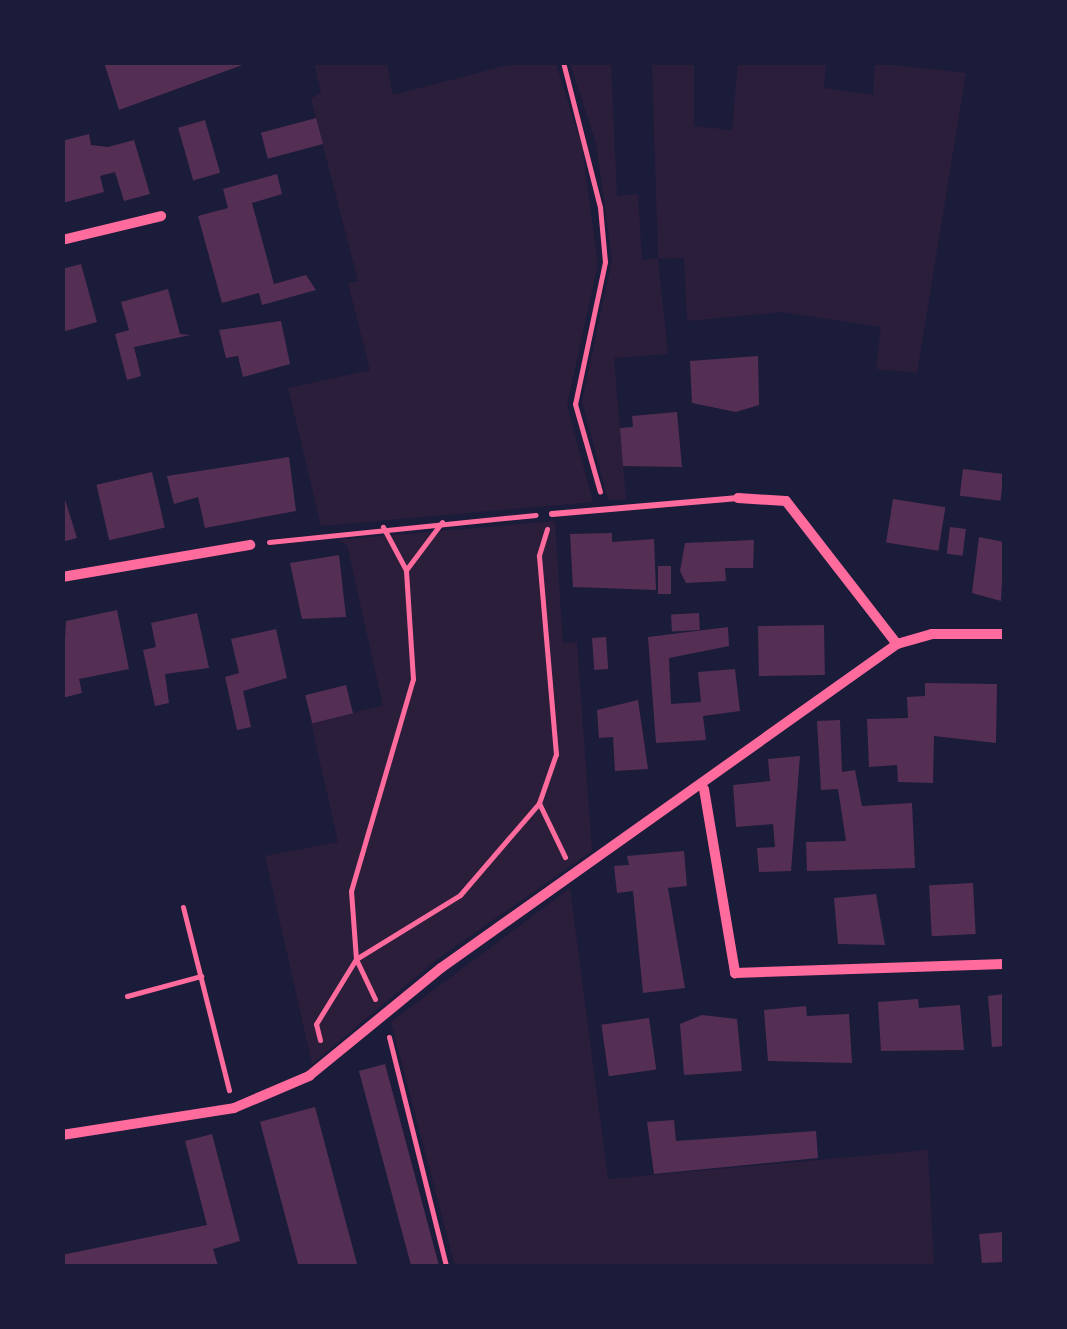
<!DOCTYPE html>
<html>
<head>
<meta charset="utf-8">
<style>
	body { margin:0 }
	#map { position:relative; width:1067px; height:1329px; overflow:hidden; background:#1b1b3a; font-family:"DM Sans",sans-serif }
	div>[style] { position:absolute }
	.green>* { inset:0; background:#2a1e3b }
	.building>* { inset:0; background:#542f53; transform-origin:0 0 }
	.path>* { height:5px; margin:-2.5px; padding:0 2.5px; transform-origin:2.5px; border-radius:2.5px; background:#ff6b9d }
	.service>* { height:6px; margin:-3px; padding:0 3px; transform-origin:3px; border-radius:3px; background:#ff6b9d }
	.minor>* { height:10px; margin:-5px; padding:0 5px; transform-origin:5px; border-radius:5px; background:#ff6b9d }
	span { translate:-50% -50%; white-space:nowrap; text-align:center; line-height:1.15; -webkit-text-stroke:8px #1b1b3a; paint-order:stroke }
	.frame { position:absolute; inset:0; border:65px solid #1b1b3a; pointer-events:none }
</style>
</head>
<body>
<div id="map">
	<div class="green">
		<i style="clip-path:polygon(314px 63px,387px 63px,393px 95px,516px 63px,556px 63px,582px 147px,598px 264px,567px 405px,593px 502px,321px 526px,288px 388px,370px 370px,348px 283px,358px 281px,311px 99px,321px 92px)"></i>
		<i style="clip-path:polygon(570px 63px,611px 63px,617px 196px,638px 194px,642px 260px,658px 258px,652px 63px,694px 63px,694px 126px,732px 130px,738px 63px,826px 63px,824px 88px,873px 95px,875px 63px,966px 73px,917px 373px,876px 369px,881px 327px,781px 312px,687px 321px,684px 258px,658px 259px,668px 354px,614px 358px,626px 500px,608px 500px,582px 401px,612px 260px,596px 143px)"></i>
		<i style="clip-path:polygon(555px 521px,563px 643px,577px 642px,592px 851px,436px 960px,312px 1064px,265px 856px,338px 842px,311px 722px,383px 706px,347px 545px,337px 540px)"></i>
		<i style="clip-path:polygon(570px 888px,608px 1179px,928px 1150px,934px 1266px,455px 1266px,391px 1022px)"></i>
	</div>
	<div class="building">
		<i style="clip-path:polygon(104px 62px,245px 62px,245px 64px,119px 110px)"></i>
		<i style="left:316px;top:118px;width:27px;height:57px;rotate:75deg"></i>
		<i style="left:205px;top:120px;width:55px;height:28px;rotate:74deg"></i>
		<i style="clip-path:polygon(89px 134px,91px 145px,108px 147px,134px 140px,150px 194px,124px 201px,115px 172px,100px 176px,104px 192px,62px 203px,62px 141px)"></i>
		<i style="clip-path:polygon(277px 174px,282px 194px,252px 203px,274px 284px,306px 275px,316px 290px,262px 305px,259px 293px,222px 303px,198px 216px,228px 208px,223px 189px)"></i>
		<i style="clip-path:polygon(81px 264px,97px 322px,62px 332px,62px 269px)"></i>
		<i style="clip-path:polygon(168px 289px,180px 334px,190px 335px,134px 347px,141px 376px,127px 380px,115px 334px,129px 330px,121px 302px)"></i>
		<i style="clip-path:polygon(281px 321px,290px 364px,243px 377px,238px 356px,226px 358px,219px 330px)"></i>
		<i style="clip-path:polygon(758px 356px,759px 405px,736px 412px,692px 403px,690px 361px)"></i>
		<i style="clip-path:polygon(677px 412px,682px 467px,623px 466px,620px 428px,633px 427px,632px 416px)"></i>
		<i style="clip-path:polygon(289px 457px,296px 511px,205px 528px,198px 497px,174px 504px,167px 476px)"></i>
		<i style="left:963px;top:469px;width:41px;height:27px;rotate:7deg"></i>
		<i style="left:152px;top:472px;width:57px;height:57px;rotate:77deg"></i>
		<i style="clip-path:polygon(62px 490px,77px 538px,62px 542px)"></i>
		<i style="left:893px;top:499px;width:53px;height:44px;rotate:9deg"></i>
		<i style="left:950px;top:527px;width:16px;height:27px;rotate:7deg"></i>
		<i style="clip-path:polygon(612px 533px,612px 542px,654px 539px,656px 590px,573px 587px,570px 534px)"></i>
		<i style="clip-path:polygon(979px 537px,1004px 542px,1001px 601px,972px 593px)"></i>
		<i style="clip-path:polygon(754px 540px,753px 568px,725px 568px,726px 581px,686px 583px,680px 571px,685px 543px)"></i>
		<i style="clip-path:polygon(339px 555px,346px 617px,302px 619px,290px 563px)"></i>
		<i style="left:658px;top:566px;width:13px;height:28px"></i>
		<i style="clip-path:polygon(117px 610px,129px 669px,79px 679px,82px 693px,62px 698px,66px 621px)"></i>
		<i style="clip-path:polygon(197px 613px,209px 668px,165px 674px,169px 703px,155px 706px,143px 650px,156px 647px,151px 623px)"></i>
		<i style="left:699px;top:613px;width:17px;height:28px;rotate:87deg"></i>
		<i style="left:824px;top:625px;width:50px;height:66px;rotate:89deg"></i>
		<i style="clip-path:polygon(728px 627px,729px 646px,669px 658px,671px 704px,701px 702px,698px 672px,735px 669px,740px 711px,703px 716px,706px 740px,656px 743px,648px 637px)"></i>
		<i style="clip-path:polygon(276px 629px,287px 678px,243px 691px,251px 727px,237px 730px,225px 677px,239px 673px,231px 639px)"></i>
		<i style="left:606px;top:637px;width:32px;height:14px;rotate:86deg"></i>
		<i style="clip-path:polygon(925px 683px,997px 684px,996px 743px,934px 736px,933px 783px,898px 782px,897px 765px,869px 767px,867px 719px,908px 718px,907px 697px,925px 696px)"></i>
		<i style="left:346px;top:685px;width:29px;height:42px;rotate:76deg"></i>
		<i style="clip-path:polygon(638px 700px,648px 769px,615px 771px,613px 737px,599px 738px,597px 710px)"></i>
		<i style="clip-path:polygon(840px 720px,842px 772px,855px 770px,862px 806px,912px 803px,915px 868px,807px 871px,806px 842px,846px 841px,838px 789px,821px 790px,817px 721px)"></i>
		<i style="clip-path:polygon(800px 756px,791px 871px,759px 872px,757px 848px,775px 847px,773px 824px,736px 827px,733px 785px,770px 781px,768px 759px)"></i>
		<i style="clip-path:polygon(684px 851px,687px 886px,668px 888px,685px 988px,643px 993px,633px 891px,617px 893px,614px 866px,629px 865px,627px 856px)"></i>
		<i style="left:973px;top:883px;width:51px;height:44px;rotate:87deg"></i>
		<i style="clip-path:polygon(876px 894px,885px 945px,838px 944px,834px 898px)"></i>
		<i style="clip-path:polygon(1004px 994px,1004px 1046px,992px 1047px,988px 996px)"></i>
		<i style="clip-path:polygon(918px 999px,919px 1008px,960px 1005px,964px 1050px,881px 1051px,878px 1002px)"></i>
		<i style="clip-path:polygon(806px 1006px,807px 1016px,849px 1014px,852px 1063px,768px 1061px,764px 1010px)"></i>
		<i style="clip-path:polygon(702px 1015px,737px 1019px,742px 1071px,684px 1075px,680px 1024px)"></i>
		<i style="left:649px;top:1018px;width:52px;height:48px;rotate:82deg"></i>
		<i style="left:385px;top:1064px;width:209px;height:27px;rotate:75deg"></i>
		<i style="left:315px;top:1107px;width:164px;height:57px;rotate:75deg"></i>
		<i style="clip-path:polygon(674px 1120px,676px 1141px,816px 1131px,818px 1158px,654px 1174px,647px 1122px)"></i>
		<i style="clip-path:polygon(212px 1134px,240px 1241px,213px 1249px,218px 1266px,62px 1266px,62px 1255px,207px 1225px,185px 1141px)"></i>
		<i style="clip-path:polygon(1004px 1232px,1004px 1262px,982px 1263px,979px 1234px)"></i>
	</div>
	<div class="path">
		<i style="left:563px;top:62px;width:150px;rotate:75.7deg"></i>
		<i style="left:600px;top:207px;width:55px;rotate:84.8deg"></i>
		<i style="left:605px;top:262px;width:145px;rotate:101.9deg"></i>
		<i style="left:575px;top:404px;width:91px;rotate:74.1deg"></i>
		<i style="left:547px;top:529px;width:28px;rotate:107deg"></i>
		<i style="left:539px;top:556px;width:199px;rotate:85.1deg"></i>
		<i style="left:556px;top:754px;width:52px;rotate:109.1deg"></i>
		<i style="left:539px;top:803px;width:60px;rotate:64.3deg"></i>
		<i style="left:269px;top:542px;width:268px;rotate:-5.8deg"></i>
		<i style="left:406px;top:570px;width:60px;rotate:-53.1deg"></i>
		<i style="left:183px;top:907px;width:189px;rotate:75.9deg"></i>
		<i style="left:127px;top:996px;width:77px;rotate:-15.1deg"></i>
		<i style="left:375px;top:999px;width:44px;rotate:-115.4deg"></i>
		<i style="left:356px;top:959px;width:68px;rotate:-94.2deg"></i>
		<i style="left:351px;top:891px;width:221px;rotate:-73.7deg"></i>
		<i style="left:413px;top:679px;width:109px;rotate:-93.7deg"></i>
		<i style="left:406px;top:570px;width:49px;rotate:-118.1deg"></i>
		<i style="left:389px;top:1037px;width:236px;rotate:76deg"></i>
		<i style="left:320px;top:1040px;width:16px;rotate:-104deg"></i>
		<i style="left:316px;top:1024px;width:76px;rotate:-58.4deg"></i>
		<i style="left:356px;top:959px;width:122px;rotate:-31.6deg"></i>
		<i style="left:460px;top:895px;width:121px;rotate:-49.3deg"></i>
	</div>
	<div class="service">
		<i style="left:552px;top:514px;width:187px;rotate:-4.9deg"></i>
	</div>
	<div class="minor">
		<i style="left:62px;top:240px;width:102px;rotate:-13.6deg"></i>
		<i style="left:738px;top:498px;width:48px;rotate:3.6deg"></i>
		<i style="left:786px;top:501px;width:181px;rotate:52.2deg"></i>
		<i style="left:62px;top:577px;width:191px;rotate:-9.7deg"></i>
		<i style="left:704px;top:789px;width:187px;rotate:80.4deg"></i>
		<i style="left:735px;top:973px;width:269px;rotate:-1.9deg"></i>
		<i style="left:62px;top:1135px;width:174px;rotate:-8.9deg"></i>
		<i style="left:234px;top:1108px;width:82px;rotate:-23.1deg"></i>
		<i style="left:309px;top:1076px;width:171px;rotate:-39.3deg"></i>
		<i style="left:441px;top:968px;width:559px;rotate:-35.39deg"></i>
		<i style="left:897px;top:644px;width:36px;rotate:-16deg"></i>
		<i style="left:932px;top:634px;width:72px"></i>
	</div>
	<div class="frame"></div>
</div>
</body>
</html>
